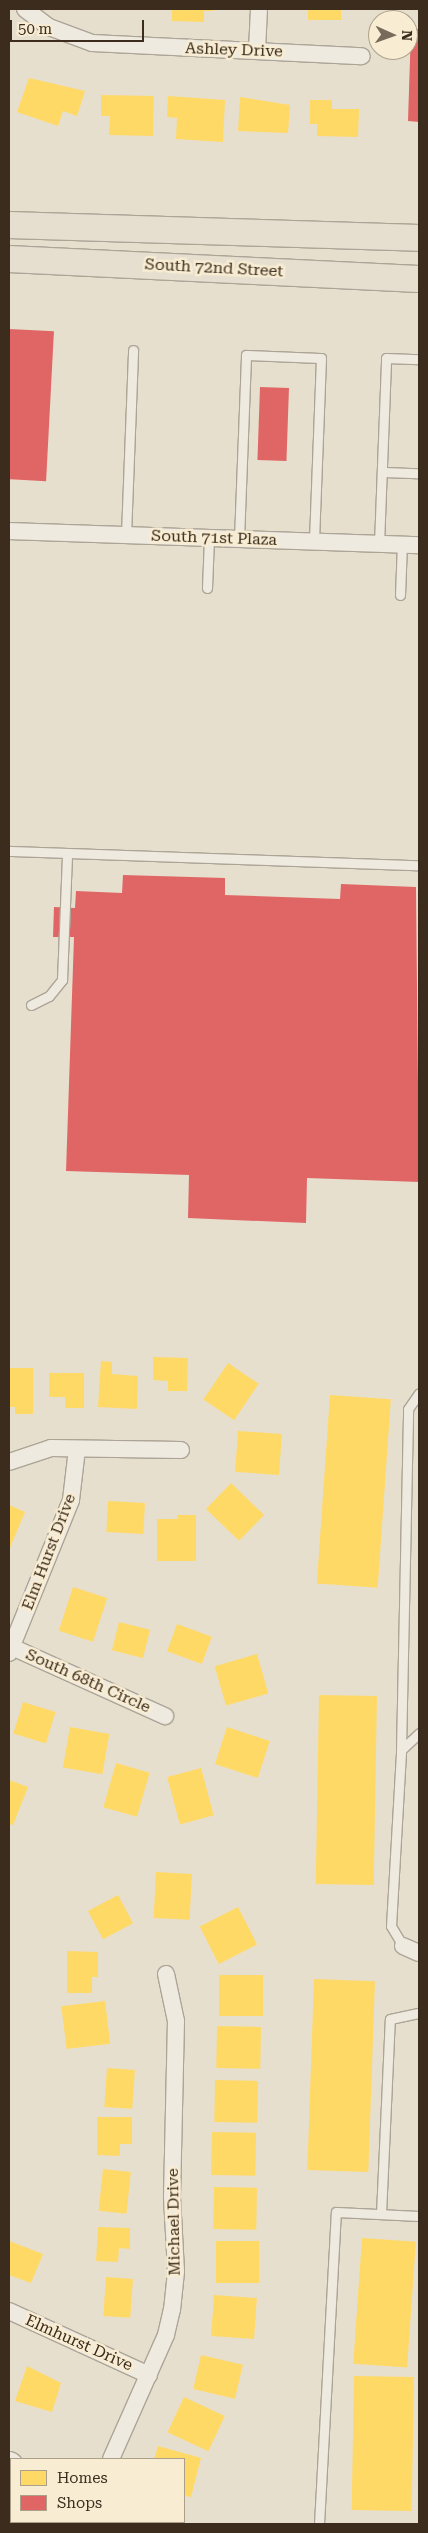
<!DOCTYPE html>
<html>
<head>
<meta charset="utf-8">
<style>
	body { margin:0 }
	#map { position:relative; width:428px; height:2533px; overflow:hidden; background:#e7dfcd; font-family:"Roboto Serif",serif }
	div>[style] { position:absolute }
	.homes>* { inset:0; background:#ffd966; transform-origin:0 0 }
	.shops>* { inset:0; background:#e06666; transform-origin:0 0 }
	.roads { filter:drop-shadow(1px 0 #aca496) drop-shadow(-1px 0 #aca496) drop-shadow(0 1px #aca496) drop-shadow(0 -1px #aca496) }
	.service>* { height:9px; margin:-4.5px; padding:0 4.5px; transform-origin:4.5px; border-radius:4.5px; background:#efeae0 }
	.minor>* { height:16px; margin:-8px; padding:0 8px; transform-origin:8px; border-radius:8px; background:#efeae0 }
	.tertiary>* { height:21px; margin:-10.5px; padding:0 10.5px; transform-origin:10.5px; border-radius:10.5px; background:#efeae0 }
	.primary>* { height:26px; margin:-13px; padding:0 13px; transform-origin:13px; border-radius:13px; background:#e6dfd0 }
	span { translate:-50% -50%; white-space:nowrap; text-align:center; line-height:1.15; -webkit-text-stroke:5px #f8edd3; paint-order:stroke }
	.street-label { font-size:16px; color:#3c2c1d }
	.frame { position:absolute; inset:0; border:10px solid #3c2c1d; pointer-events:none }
	.legend { position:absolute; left:10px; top:2458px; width:175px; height:65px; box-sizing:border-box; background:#f8edd3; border:1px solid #ada08a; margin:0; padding:6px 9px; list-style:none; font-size:15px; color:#3c2c1d }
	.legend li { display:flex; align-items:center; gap:10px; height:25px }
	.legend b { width:25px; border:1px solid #ada08a }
	.north { position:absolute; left:368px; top:10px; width:50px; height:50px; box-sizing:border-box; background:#f8edd3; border:1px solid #ada08a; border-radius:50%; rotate:92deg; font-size:14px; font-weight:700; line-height:20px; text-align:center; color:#3c2c1d }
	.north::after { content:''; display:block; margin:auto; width:18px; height:22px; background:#786b5b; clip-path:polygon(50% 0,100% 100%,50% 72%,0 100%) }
	.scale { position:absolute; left:10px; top:20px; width:134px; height:22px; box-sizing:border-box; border:2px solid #3c2c1d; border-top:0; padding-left:6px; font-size:15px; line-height:18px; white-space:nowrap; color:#3c2c1d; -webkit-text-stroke:4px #f8edd3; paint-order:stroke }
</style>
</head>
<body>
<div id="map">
	<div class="homes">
		<i style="clip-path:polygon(172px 9px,213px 9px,213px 11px,204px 11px,204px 22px,172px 21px)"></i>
		<i style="left:308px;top:9px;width:33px;height:11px"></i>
		<i style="clip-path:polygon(29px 78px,85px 91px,77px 116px,63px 111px,58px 126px,17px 112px)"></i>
		<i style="clip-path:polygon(101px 95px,154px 96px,153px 136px,109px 135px,110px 116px,101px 116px)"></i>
		<i style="clip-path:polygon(168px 96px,225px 100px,223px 142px,176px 139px,177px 118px,167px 117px)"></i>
		<i style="clip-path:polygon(240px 97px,290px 105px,288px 133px,238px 131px)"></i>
		<i style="clip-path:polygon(310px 100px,332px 100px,332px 109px,359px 109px,358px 137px,317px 136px,317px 124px,310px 124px)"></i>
		<i style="clip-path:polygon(153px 1357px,188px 1358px,187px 1391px,168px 1391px,168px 1381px,153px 1380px)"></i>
		<i style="clip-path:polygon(101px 1361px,112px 1362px,112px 1374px,138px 1376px,137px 1409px,98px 1407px)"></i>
		<i style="left:228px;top:1363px;width:37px;height:44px;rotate:34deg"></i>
		<i style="clip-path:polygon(9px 1368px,33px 1368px,33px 1414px,15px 1414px,15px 1407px,9px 1407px)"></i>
		<i style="clip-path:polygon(49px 1373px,84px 1373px,84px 1408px,65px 1408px,65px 1397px,49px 1397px)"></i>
		<i style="left:330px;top:1395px;width:61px;height:189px;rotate:4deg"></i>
		<i style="left:238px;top:1431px;width:44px;height:41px;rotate:4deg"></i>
		<i style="left:231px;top:1483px;width:46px;height:36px;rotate:44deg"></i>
		<i style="left:108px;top:1501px;width:37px;height:31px;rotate:3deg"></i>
		<i style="clip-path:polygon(9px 1505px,25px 1512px,9px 1550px)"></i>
		<i style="clip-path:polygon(177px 1515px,196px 1515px,196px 1561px,157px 1561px,157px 1519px,178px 1519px)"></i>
		<i style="left:73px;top:1587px;width:36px;height:46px;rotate:18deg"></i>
		<i style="left:119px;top:1622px;width:32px;height:29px;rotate:14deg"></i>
		<i style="left:177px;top:1624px;width:37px;height:29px;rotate:20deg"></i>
		<i style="left:257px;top:1654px;width:41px;height:44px;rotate:74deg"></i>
		<i style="left:319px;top:1695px;width:58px;height:189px;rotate:1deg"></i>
		<i style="left:23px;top:1702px;width:34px;height:33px;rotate:17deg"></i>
		<i style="left:70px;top:1727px;width:40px;height:41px;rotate:10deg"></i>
		<i style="left:227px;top:1727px;width:45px;height:39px;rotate:18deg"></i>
		<i style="left:116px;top:1763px;width:35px;height:46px;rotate:16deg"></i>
		<i style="left:201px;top:1768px;width:49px;height:35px;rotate:75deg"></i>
		<i style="clip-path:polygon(9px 1780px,28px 1787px,13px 1825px,9px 1824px)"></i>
		<i style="left:156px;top:1872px;width:36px;height:46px;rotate:3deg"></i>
		<i style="left:118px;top:1895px;width:32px;height:34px;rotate:62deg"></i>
		<i style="left:238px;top:1907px;width:42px;height:43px;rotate:63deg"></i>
		<i style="clip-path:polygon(67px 1951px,98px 1952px,98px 1977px,92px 1977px,92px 1993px,67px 1993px)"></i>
		<i style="left:219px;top:1975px;width:44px;height:41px"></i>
		<i style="left:314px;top:1979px;width:61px;height:191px;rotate:2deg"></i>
		<i style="left:105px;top:2001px;width:43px;height:44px;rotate:83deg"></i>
		<i style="left:217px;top:2026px;width:44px;height:42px;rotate:1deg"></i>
		<i style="left:107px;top:2068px;width:28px;height:39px;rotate:4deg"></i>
		<i style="left:215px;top:2080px;width:43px;height:42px;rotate:1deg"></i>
		<i style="clip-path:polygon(97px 2117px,132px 2117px,132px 2144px,120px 2144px,120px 2156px,97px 2155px)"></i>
		<i style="left:212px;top:2132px;width:44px;height:43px;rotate:1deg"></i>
		<i style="left:103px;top:2169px;width:28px;height:42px;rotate:6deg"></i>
		<i style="left:214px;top:2187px;width:43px;height:42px;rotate:1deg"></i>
		<i style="clip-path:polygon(98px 2227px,130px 2228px,130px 2249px,119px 2248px,118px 2262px,96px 2261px)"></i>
		<i style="left:362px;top:2238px;width:54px;height:126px;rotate:4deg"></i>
		<i style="clip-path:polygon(9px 2241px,43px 2254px,31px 2283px,9px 2275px)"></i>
		<i style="left:216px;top:2241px;width:43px;height:42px"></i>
		<i style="left:106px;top:2277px;width:27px;height:39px;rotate:4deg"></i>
		<i style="left:214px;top:2295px;width:43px;height:41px;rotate:4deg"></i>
		<i style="left:201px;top:2355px;width:43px;height:35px;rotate:13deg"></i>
		<i style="clip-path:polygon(27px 2366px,61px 2383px,52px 2412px,15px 2401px)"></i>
		<i style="left:354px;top:2376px;width:60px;height:134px;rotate:1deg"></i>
		<i style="left:184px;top:2397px;width:45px;height:39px;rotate:25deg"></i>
		<i style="clip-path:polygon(158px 2446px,201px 2458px,191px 2497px,184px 2495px,184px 2459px,154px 2459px)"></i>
	</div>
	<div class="shops">
		<i style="clip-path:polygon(411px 29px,419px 29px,419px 122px,408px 121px)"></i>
		<i style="left:9px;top:329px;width:45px;height:150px;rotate:3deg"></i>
		<i style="left:260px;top:387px;width:29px;height:73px;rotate:2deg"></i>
		<i style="clip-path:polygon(123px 875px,225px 878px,225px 895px,340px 899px,341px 884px,416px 887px,419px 1182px,307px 1178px,306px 1223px,188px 1218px,189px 1175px,66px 1171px,74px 937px,53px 937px,54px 907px,75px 908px,76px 891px,122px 893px)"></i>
	</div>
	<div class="roads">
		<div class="service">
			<i style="left:382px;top:472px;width:37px;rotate:2deg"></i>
			<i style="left:126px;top:535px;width:185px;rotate:-87.8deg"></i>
			<i style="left:239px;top:539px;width:184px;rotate:-87.8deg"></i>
			<i style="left:246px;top:355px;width:75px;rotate:2.3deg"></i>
			<i style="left:321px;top:358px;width:183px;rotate:92.2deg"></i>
			<i style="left:379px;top:544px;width:186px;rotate:-87.8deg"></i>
			<i style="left:386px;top:358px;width:33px;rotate:2deg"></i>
			<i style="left:207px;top:588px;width:50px;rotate:-87.7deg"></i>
			<i style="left:400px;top:595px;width:51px;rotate:-87.8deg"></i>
			<i style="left:9px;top:851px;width:410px;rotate:2deg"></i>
			<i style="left:31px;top:1005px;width:20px;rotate:-27deg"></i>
			<i style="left:49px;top:996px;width:21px;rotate:-51deg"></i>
			<i style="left:62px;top:980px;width:127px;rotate:-87.7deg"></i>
			<i style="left:401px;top:1750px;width:25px;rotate:-43deg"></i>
			<i style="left:403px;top:1946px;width:23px;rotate:-121deg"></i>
			<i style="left:391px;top:1926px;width:176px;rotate:-86.7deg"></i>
			<i style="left:401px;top:1750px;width:341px;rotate:-88.8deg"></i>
			<i style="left:408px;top:1409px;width:19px;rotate:-55deg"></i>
			<i style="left:381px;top:2214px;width:195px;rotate:-87.4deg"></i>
			<i style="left:390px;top:2019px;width:30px;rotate:-12deg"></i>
			<i style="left:319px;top:2524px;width:312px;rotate:-86.9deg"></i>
			<i style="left:336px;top:2212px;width:83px;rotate:2.8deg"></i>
		</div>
		<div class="minor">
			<i style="left:25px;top:9px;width:30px;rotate:37deg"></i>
			<i style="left:49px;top:27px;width:46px;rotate:20.4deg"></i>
			<i style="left:92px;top:43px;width:270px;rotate:2.8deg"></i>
			<i style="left:257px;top:50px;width:41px;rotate:-87.2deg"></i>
			<i style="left:9px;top:531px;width:410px;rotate:2deg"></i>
			<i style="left:9px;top:1462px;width:44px;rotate:-18.4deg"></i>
			<i style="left:51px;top:1448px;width:130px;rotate:0.9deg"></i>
			<i style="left:12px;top:1647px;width:168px;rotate:24.3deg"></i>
			<i style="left:9px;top:1653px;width:165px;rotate:-67.9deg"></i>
			<i style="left:71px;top:1500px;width:51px;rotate:-83.3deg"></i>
			<i style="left:403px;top:1946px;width:17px;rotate:24deg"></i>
			<i style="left:9px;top:2311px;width:154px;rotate:24.6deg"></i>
			<i style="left:111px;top:2459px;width:136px;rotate:-66.1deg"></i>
			<i style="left:166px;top:2335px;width:26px;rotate:-77deg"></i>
			<i style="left:172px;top:2310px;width:39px;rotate:-84deg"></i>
			<i style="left:176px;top:2271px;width:74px;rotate:-93.1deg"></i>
			<i style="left:172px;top:2197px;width:176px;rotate:-88.7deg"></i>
			<i style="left:176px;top:2021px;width:48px;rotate:-102deg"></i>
		</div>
		<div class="tertiary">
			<i style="left:9px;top:2462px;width:2px;rotate:27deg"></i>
			<i style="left:9px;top:2491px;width:2px;rotate:27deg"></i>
			<i style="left:79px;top:2522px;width:6px;rotate:18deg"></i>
			<i style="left:137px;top:2522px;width:5px;rotate:22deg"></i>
		</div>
		<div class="primary">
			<i style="left:9px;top:225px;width:410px;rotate:1.8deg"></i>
			<i style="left:9px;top:259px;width:410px;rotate:2.8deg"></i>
		</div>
	</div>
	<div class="street-label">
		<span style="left:234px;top:50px;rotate:2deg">Ashley Drive</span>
		<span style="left:214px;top:268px;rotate:3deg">South 72nd Street</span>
		<span style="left:214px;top:538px;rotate:2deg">South 71st Plaza</span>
		<span style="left:49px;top:1552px;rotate:-69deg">Elm Hurst Drive</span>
		<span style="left:88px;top:1681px;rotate:24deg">South 68th Circle</span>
		<span style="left:174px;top:2222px;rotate:-91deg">Michael Drive</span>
		<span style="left:79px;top:2343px;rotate:24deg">Elmhurst Drive</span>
	</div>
	<div class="frame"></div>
	<ul class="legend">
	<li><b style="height:14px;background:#ffd966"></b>Homes</li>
	<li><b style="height:14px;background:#e06666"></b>Shops</li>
	</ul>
	<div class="north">N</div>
	<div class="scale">50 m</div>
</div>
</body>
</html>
